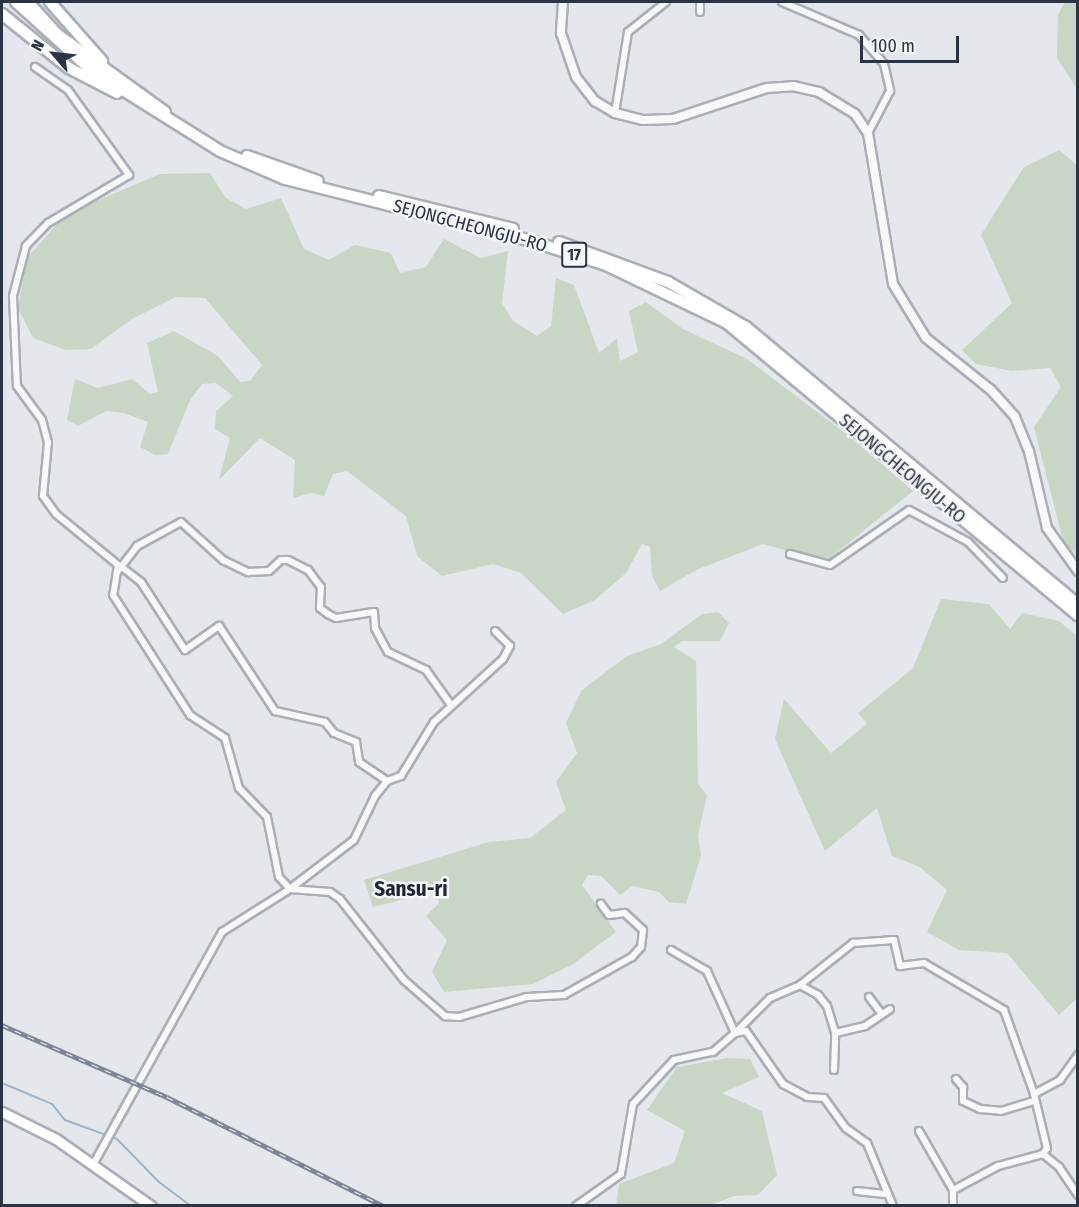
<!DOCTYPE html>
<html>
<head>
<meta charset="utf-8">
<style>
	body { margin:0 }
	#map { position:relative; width:1079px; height:1207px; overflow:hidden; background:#e4e7ec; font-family:"Fira Sans Condensed",sans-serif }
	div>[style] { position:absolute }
	.green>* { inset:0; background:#c9d6c5 }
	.stream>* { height:2px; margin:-1px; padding:0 1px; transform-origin:1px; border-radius:1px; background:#9fb4cc }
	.roads { filter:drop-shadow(2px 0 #a9aeb7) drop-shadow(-2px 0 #a9aeb7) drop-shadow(0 2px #a9aeb7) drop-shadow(0 -2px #a9aeb7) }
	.minor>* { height:6px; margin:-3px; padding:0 3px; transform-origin:3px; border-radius:3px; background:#f7f8fa }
	.tertiary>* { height:8px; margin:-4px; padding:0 4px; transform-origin:4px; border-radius:4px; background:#f7f8fa }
	.secondary>* { height:9px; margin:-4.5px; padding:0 4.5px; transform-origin:4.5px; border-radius:4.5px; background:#fff }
	.trunk>* { height:10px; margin:-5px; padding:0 5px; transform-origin:5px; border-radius:5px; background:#fff }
	.rail>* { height:4.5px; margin-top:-2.25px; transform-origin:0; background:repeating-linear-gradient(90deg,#f4f6f9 0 7px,#7d8696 0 14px); box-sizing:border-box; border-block:2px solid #7d8696 }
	span { translate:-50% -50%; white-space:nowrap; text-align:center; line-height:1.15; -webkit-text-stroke:5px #f4f6f9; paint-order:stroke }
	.shield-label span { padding:2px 4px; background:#f4f6f9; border:2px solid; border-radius:4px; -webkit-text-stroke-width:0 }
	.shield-label { font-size:16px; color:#2b3445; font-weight:700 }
	.street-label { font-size:18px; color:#2b3445 }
	.quarter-label { font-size:21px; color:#1d2536; font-weight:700 }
	.frame { position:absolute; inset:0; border:3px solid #2b3445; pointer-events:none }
	.north { position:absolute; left:24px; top:24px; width:60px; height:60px; -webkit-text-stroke:4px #f4f6f9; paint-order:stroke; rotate:298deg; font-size:16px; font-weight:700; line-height:24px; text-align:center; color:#2b3445 }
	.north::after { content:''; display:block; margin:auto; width:21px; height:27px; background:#2b3445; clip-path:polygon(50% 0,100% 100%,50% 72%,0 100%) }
	.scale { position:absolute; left:860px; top:36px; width:99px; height:27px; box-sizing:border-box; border:3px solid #2b3445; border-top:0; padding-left:8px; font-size:18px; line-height:21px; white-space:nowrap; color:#2b3445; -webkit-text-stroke:4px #f4f6f9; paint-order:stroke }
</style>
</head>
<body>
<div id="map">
	<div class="green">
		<i style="clip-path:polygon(1065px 2px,1077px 2px,1077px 89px,1057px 58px,1058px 15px)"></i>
		<i style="clip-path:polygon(1059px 150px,1078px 166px,1077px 555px,1063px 541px,1034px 427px,1061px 387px,1050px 368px,1012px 371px,976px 364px,962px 350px,1012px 303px,981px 235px,1024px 167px)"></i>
		<i style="clip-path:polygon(210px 173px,226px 198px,246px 209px,281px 198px,304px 249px,329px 260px,355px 245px,391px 253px,400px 273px,426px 267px,444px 239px,481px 258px,508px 251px,502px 303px,513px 321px,537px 336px,551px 326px,556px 278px,574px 285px,599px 353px,617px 338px,620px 361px,638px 352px,629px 311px,646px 302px,683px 329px,747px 359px,849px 436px,913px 491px,826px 561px,763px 544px,696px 570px,660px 591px,652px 576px,650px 547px,642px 544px,626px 573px,595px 600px,563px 614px,521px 573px,493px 564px,442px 576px,417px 556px,406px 516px,347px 471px,333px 474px,324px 496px,311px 493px,293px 498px,295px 460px,260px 438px,219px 480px,230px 438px,215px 429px,216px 411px,233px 396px,216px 383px,202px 384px,190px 400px,168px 454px,155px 455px,140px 447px,148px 422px,124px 413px,106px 411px,78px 426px,67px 420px,75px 379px,98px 388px,132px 379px,150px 394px,158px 392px,147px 343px,174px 331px,218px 356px,240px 382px,250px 381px,262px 365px,205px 298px,176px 297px,130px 320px,91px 349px,66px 350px,33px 338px,18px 308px,27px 258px,66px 214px,160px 174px)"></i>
		<i style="clip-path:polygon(941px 599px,989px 604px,1010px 629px,1022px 613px,1059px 621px,1077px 636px,1077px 998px,1059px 1015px,1007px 953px,959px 950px,927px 932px,947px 890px,920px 867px,892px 856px,877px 808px,825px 851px,775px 739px,784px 699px,831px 753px,867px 724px,858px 713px,913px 668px)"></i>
		<i style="clip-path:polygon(718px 612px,729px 623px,720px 641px,682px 641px,674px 647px,696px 661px,698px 784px,707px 795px,698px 836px,701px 856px,686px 904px,669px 902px,659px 892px,632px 886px,620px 895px,601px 876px,588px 875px,582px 885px,616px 932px,573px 964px,533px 984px,444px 992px,432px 972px,447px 940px,426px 916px,439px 903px,436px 891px,373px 907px,364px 880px,489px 842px,530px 838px,566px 810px,556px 782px,577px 753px,566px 723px,581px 691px,627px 656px,661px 644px,702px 614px)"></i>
		<i style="clip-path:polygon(727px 1058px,750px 1059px,759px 1077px,722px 1093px,762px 1111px,777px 1175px,758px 1195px,734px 1196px,711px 1205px,616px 1205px,619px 1184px,674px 1163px,685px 1131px,647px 1110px,677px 1067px)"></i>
	</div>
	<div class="stream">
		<i style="left:2px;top:1083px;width:54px;rotate:22.8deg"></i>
		<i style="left:52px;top:1104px;width:21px;rotate:51deg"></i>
		<i style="left:65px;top:1120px;width:55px;rotate:20.1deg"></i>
		<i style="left:117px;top:1139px;width:60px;rotate:45.7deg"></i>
		<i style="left:159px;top:1182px;width:40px;rotate:37deg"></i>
	</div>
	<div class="roads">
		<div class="minor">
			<i style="left:700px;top:2px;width:10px;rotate:90deg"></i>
			<i style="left:782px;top:2px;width:84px;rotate:23.2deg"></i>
			<i style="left:859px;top:35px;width:38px;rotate:49deg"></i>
			<i style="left:884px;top:64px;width:28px;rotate:77deg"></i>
			<i style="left:890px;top:91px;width:47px;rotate:117.6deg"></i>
			<i style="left:35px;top:67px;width:40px;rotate:34.9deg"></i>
			<i style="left:68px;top:90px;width:105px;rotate:54.3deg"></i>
			<i style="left:129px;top:175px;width:94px;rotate:149.3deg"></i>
			<i style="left:48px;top:223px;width:32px;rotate:134deg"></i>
			<i style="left:26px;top:246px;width:52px;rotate:104.6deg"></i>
			<i style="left:13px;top:296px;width:90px;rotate:87.5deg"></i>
			<i style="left:17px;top:386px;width:42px;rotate:53.7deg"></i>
			<i style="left:42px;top:420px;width:23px;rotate:75deg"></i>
			<i style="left:48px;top:442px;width:54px;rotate:95.3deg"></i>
			<i style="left:43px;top:496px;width:22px;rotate:54deg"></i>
			<i style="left:56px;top:514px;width:80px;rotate:39.4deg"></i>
			<i style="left:118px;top:565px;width:30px;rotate:99deg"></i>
			<i style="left:113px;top:595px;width:143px;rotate:57.3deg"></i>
			<i style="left:190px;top:715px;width:42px;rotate:33.3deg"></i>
			<i style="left:225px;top:738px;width:52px;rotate:74.4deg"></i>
			<i style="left:239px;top:788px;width:40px;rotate:46deg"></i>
			<i style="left:267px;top:817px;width:61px;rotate:78.7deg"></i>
			<i style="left:279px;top:877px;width:16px;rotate:47deg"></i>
			<i style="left:290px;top:889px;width:80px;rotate:147.7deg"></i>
			<i style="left:222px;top:932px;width:266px;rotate:119deg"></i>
			<i style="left:615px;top:113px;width:82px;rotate:-80.9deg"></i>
			<i style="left:628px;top:32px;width:48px;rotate:-38.3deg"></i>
			<i style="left:790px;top:554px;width:41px;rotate:15.4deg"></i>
			<i style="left:830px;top:565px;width:96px;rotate:-34.8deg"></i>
			<i style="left:909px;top:510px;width:67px;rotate:28.5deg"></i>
			<i style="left:968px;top:542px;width:50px;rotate:45.8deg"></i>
			<i style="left:123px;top:568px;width:23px;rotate:38deg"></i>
			<i style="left:141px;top:582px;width:81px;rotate:57.1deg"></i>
			<i style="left:185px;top:650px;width:42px;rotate:-35.2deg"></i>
			<i style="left:219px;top:626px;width:102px;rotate:56.6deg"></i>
			<i style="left:275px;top:711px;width:51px;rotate:12.4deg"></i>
			<i style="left:325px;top:722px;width:14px;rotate:51deg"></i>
			<i style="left:334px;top:733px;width:24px;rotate:22deg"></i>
			<i style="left:356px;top:742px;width:20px;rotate:81deg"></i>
			<i style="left:359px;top:762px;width:34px;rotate:34deg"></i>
			<i style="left:117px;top:572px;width:33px;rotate:-52deg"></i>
			<i style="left:137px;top:546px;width:50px;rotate:-28.6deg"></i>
			<i style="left:181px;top:522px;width:57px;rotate:42.1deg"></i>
			<i style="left:223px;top:560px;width:28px;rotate:26deg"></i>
			<i style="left:248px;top:572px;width:21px;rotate:-3deg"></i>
			<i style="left:269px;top:571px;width:16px;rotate:-43deg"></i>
			<i style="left:281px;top:560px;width:7px"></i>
			<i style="left:288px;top:560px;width:22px;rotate:27deg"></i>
			<i style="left:308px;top:570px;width:21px;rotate:53deg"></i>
			<i style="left:321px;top:587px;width:21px;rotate:93deg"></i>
			<i style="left:320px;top:608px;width:10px;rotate:37deg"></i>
			<i style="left:328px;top:614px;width:9px;rotate:27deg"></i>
			<i style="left:336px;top:618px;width:38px;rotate:-9deg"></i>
			<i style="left:374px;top:612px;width:16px;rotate:86deg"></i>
			<i style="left:375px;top:628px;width:27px;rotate:62deg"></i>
			<i style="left:388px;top:652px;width:42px;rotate:25.3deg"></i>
			<i style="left:426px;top:670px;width:43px;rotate:54.5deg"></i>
			<i style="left:291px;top:888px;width:79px;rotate:-37.3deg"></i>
			<i style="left:354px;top:840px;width:49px;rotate:-64.5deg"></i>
			<i style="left:375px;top:796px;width:19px;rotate:-51deg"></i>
			<i style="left:387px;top:781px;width:15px;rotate:-20deg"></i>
			<i style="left:401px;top:776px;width:63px;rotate:-58.6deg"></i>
			<i style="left:434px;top:722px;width:93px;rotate:-42.4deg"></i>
			<i style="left:503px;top:659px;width:15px;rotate:-62deg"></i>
			<i style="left:510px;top:646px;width:21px;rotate:-135deg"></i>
			<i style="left:290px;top:889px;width:40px;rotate:4.3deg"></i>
			<i style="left:330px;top:892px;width:12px;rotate:35deg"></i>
			<i style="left:340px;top:899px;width:103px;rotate:51.7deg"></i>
			<i style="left:404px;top:980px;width:55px;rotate:41.3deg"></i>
			<i style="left:445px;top:1016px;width:14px;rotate:4deg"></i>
			<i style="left:459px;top:1017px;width:71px;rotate:-16.4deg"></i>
			<i style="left:527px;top:997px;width:37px;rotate:-3deg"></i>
			<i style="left:564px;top:995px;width:78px;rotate:-29.2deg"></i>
			<i style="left:632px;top:957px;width:13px;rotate:-48deg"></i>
			<i style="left:641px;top:947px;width:17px;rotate:-83deg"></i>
			<i style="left:643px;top:930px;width:25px;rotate:-137deg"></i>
			<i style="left:625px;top:913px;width:16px;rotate:173deg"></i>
			<i style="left:609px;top:915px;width:14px;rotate:-126deg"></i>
			<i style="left:671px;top:950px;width:42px;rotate:30.3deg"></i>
			<i style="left:707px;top:971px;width:68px;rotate:65.7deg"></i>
			<i style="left:800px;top:985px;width:21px;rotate:29deg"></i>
			<i style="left:818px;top:995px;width:14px;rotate:51deg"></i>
			<i style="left:827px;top:1006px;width:28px;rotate:73deg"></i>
			<i style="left:835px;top:1033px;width:31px;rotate:-13deg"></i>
			<i style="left:865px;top:1026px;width:30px;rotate:-34deg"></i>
			<i style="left:869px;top:997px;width:20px;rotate:53deg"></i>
			<i style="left:735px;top:1033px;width:49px;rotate:-45deg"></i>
			<i style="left:770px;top:998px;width:33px;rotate:-23deg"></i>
			<i style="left:800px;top:985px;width:68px;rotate:-38.4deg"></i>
			<i style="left:853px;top:943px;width:41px;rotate:-4.2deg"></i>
			<i style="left:894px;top:940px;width:27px;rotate:77deg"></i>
			<i style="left:900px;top:966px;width:24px;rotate:-7deg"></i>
			<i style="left:924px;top:963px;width:93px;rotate:30.4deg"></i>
			<i style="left:1004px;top:1010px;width:89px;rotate:70.3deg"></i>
			<i style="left:1034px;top:1094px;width:56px;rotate:76.5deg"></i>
			<i style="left:1047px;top:1148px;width:7px;rotate:124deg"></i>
			<i style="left:1043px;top:1154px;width:47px;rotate:165.1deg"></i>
			<i style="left:998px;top:1166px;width:51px;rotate:151.9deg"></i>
			<i style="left:953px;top:1190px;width:16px;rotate:90deg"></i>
			<i style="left:834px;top:1070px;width:37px;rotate:-88deg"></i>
			<i style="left:956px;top:1079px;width:11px;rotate:49deg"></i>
			<i style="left:963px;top:1087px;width:14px;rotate:90deg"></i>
			<i style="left:963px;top:1101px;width:19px;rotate:25deg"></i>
			<i style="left:980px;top:1109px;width:21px;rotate:5deg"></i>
			<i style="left:1001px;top:1111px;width:34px;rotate:-17deg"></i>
			<i style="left:1034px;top:1094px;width:30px;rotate:-28deg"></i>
			<i style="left:1060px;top:1080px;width:31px;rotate:-54deg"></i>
			<i style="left:919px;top:1131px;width:68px;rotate:60deg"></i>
			<i style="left:1043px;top:1154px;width:21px;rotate:39deg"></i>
			<i style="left:1059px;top:1167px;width:34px;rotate:56deg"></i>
			<i style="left:857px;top:1191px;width:30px;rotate:6deg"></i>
			<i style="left:576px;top:1206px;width:55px;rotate:-35.4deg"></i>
			<i style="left:621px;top:1174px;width:71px;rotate:-80.3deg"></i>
			<i style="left:633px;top:1104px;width:60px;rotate:-47deg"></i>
			<i style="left:674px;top:1060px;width:40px;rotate:-12deg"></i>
			<i style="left:713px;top:1052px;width:29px;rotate:-41deg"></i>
			<i style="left:735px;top:1033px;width:11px;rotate:-10deg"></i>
			<i style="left:746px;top:1031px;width:65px;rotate:55.1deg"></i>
			<i style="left:783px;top:1084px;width:27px;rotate:28deg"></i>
			<i style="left:807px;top:1097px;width:17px;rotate:3deg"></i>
			<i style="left:824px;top:1098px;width:37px;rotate:54deg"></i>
			<i style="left:846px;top:1128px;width:26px;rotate:36deg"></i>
			<i style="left:867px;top:1143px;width:68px;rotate:67.6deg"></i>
		</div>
		<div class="tertiary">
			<i style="left:563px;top:2px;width:31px;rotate:94deg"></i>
			<i style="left:561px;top:33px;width:46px;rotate:71.2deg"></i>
			<i style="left:576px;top:77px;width:31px;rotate:52deg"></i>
			<i style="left:595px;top:101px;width:23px;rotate:31deg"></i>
			<i style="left:615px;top:113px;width:29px;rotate:14deg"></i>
			<i style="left:643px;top:120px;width:30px;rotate:-2deg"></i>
			<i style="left:673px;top:119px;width:99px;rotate:-18.3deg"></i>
			<i style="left:767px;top:88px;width:26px;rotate:-4deg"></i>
			<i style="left:793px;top:86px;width:27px;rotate:13deg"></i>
			<i style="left:819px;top:92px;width:42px;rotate:31.4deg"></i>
			<i style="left:855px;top:114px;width:23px;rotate:56deg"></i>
			<i style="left:868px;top:133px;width:153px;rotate:80.6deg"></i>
			<i style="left:893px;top:284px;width:63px;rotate:58.6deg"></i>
			<i style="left:926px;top:338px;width:83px;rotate:38.7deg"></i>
			<i style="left:991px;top:390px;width:36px;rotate:48deg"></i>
			<i style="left:1015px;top:417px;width:37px;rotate:68deg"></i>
			<i style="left:1029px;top:451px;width:79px;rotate:76.8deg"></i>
			<i style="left:1047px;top:528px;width:53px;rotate:54.2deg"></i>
		</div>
		<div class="secondary">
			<i style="left:2px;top:1112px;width:60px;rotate:26.6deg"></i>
			<i style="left:56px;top:1139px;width:116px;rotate:35.2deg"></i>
		</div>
		<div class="trunk">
			<i style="left:16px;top:2px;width:101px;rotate:42.2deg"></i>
			<i style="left:91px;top:70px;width:152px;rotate:32.1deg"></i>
			<i style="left:220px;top:151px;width:71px;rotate:23.3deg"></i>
			<i style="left:285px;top:179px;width:254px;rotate:14.1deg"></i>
			<i style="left:531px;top:241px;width:79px;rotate:17.7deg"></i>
			<i style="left:606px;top:265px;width:134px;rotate:25.6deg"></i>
			<i style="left:727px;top:323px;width:457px;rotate:39.8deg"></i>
			<i style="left:28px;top:2px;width:43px;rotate:47.8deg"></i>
			<i style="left:57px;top:34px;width:133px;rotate:35.8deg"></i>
			<i style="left:50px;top:2px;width:79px;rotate:48.6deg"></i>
			<i style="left:2px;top:14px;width:86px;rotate:38.9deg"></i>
			<i style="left:69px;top:68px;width:54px;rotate:27.5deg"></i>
			<i style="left:247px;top:156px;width:75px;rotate:19.4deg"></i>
			<i style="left:379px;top:196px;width:138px;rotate:13.8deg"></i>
			<i style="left:559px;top:242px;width:116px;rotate:20.2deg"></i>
			<i style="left:668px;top:282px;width:90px;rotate:30deg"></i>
			<i style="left:746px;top:327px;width:433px;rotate:39.9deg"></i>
		</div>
	</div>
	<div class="rail">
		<i style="left:2px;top:1025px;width:180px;rotate:23.6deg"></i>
		<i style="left:167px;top:1097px;width:243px;rotate:26.7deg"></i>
	</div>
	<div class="shield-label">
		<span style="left:574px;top:255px">17</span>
	</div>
	<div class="street-label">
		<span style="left:470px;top:226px;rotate:15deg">SEJONGCHEONGJU-RO</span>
		<span style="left:902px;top:469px;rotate:40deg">SEJONGCHEONGJU-RO</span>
	</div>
	<div class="quarter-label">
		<span style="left:411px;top:889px">Sansu-ri</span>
	</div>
	<div class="frame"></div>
	<div class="north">N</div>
	<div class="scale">100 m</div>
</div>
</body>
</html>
